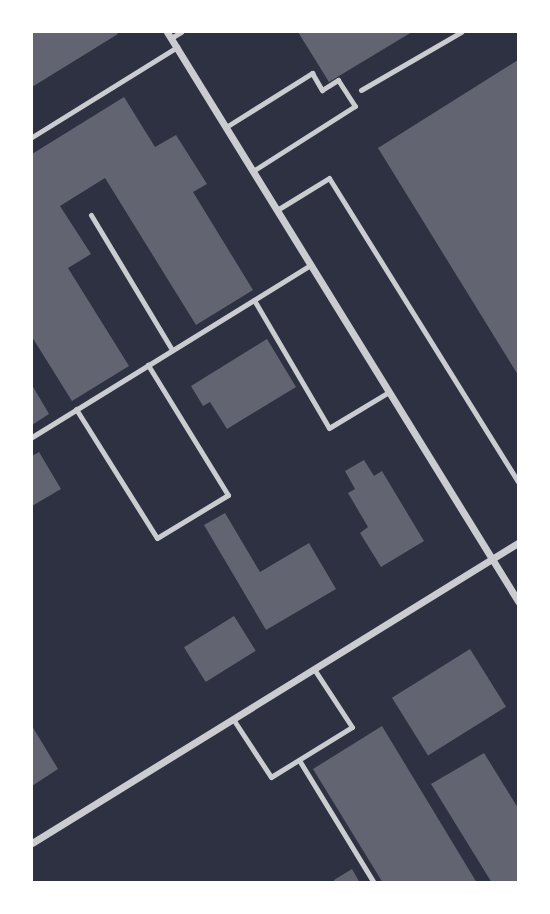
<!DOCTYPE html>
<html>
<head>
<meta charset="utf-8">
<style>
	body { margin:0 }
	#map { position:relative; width:550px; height:914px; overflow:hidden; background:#2d3142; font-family:"Nunito Sans",sans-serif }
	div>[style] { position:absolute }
	.building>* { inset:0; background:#626471; transform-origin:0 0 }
	.service>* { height:5px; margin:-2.5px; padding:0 2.5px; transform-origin:2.5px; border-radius:2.5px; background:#caccd0 }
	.minor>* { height:7px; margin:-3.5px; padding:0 3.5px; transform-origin:3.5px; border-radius:3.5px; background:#caccd0 }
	span { translate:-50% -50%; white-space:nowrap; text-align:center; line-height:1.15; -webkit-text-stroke:7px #fff; paint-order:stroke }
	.frame { position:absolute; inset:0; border:33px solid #fff; pointer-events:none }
</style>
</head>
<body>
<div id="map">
	<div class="building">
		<i style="clip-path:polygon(32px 32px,116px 32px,118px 34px,32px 87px)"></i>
		<i style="clip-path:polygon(298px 32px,412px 32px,329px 82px)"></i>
		<i style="clip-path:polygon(518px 60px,518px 375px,378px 148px)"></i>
		<i style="clip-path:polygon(124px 97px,155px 147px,176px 135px,207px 184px,193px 192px,253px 290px,196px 325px,105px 178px,60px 206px,91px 254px,68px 268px,129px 366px,72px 401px,32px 337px,32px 154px)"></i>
		<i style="clip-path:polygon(267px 339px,296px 387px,227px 429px,210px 402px,203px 406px,191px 386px)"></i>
		<i style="clip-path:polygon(32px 385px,49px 414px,32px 425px)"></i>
		<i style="clip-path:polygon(39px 452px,61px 489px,32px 506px,32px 456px)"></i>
		<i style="clip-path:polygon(364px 460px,374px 476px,382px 471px,424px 541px,381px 567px,360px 533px,368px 527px,348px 493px,355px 489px,345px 471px)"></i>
		<i style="clip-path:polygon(225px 513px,260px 572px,309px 543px,336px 589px,266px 630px,204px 525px)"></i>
		<i style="left:234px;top:616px;width:41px;height:59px;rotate:58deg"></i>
		<i style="left:470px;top:649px;width:68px;height:92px;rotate:58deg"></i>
		<i style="clip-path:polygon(32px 726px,58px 769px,32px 786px)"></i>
		<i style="clip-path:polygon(382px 726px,477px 883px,383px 883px,313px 769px)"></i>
		<i style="clip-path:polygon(484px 753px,518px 808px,518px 883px,492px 883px,431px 784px)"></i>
		<i style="clip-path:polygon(352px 869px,360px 883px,335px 883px,334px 880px)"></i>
	</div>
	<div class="service">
		<i style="left:171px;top:38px;width:12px;rotate:-31deg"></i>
		<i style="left:361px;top:90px;width:116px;rotate:-30.1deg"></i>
		<i style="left:226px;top:127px;width:102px;rotate:-32.1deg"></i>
		<i style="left:312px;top:73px;width:20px;rotate:60deg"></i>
		<i style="left:322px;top:90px;width:19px;rotate:-32deg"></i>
		<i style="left:338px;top:80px;width:31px;rotate:57deg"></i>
		<i style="left:355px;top:106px;width:121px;rotate:147.5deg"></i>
		<i style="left:32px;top:137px;width:171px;rotate:-31.8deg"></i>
		<i style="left:277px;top:210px;width:61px;rotate:-31.6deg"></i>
		<i style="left:329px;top:178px;width:358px;rotate:58.1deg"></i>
		<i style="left:91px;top:215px;width:157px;rotate:59deg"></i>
		<i style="left:254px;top:300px;width:148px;rotate:59.6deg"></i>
		<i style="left:329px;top:428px;width:70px;rotate:-31deg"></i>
		<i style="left:76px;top:409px;width:152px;rotate:57.9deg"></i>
		<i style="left:157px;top:538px;width:83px;rotate:-31.2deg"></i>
		<i style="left:228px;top:495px;width:153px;rotate:-121.6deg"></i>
		<i style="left:32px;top:437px;width:328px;rotate:-31.7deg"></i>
		<i style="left:233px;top:719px;width:69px;rotate:56.8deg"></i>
		<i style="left:271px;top:777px;width:95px;rotate:-31.7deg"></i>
		<i style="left:352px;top:727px;width:69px;rotate:-123.2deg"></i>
		<i style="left:299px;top:760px;width:144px;rotate:58.6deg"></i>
	</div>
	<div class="minor">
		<i style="left:167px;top:32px;width:669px;rotate:58.33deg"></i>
		<i style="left:32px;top:843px;width:571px;rotate:-31.69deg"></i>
	</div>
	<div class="frame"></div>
</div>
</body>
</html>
